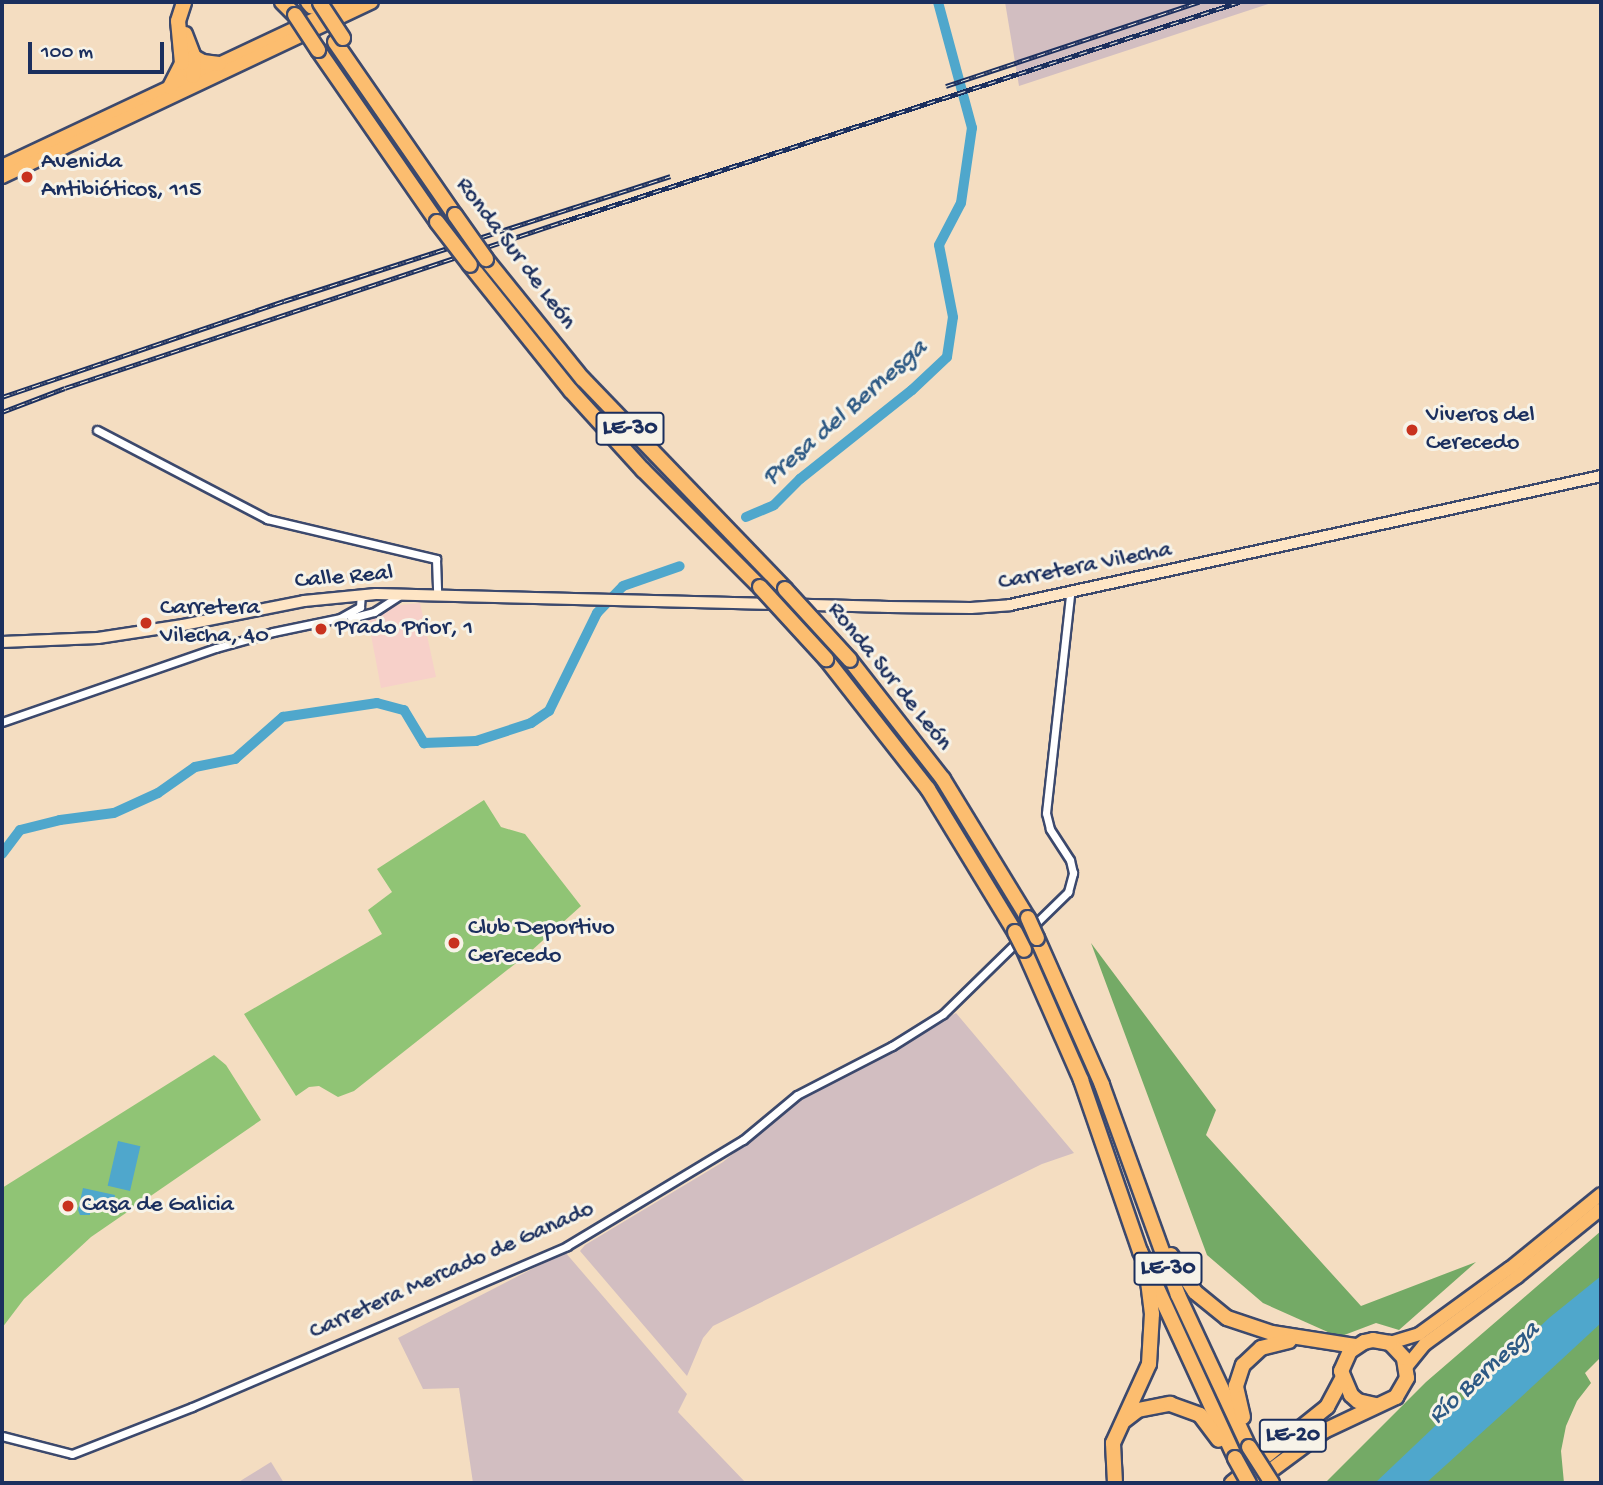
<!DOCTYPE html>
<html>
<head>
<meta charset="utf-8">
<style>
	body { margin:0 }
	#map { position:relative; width:1603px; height:1485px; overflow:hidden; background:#f4ddc1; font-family:"Gochi Hand",sans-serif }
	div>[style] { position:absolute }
	.built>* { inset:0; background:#f7d0c9 }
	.industrial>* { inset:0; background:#d2bec1 }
	.green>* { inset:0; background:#90c475 }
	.forest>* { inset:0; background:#74aa66 }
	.water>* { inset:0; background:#4fa7cc; transform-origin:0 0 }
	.canal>* { height:10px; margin:-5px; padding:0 5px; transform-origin:5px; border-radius:5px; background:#4fa7cc }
	.roads { filter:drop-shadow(2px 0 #3c496d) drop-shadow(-2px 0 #3c496d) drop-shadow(0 2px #3c496d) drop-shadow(0 -2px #3c496d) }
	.street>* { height:7px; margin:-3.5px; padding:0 3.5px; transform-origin:3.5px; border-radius:3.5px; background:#fff }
	.secondary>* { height:10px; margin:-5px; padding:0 5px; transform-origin:5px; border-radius:5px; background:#fee5c5 }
	.primary>* { height:12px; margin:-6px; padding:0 6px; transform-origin:6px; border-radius:6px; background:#fcbd6f }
	.highway>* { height:14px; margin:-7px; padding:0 7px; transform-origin:7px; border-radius:7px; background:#fcbd6f }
	.rail>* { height:5px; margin-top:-2.5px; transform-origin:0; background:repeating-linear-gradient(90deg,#f7f3e8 0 8px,#1b2f5e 0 16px); box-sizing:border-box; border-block:2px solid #1b2f5e }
	.bridges { filter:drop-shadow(2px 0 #3c496d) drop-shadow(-2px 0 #3c496d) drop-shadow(0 2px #3c496d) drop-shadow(0 -2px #3c496d) }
	.highway-bridge>* { height:14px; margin:-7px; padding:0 7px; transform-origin:7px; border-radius:7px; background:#fcbd6f }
	.dots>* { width:19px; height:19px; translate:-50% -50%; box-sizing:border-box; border:4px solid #f7f3e8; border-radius:50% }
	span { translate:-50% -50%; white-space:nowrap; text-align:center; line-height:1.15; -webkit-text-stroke:6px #f7f3e8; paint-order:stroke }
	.shield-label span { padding:2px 5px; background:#f7f3e8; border:2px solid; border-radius:5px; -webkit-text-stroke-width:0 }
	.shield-label { font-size:23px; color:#1b2f5e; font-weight:700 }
	.poi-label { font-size:24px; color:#1b2f5e }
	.left { translate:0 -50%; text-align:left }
	.street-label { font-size:24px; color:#1b2f5e }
	.water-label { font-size:26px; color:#2d5984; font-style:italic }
	.frame { position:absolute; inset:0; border:4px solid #1b2f5e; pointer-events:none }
	.scale { position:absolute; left:28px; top:42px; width:136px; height:32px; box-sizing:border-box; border:4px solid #1b2f5e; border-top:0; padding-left:9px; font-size:21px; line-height:24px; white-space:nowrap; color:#1b2f5e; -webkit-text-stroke:5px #f7f3e8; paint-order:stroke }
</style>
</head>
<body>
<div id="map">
	<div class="built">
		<i style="clip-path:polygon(420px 603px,436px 677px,381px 688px,368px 619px,391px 606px)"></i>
	</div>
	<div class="industrial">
		<i style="clip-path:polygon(1005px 2px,1274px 2px,1019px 86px)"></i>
		<i style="clip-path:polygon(956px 1013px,1074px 1153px,1042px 1164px,713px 1326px,703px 1338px,687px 1376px,580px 1251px,585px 1245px,723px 1162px,793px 1105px)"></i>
		<i style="clip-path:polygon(565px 1252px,687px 1394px,678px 1412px,746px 1483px,473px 1483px,459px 1388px,423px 1389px,398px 1338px)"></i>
		<i style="clip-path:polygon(271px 1462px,284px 1483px,237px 1483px)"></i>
	</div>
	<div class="green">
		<i style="clip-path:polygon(484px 800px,501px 827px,525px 834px,581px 906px,530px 952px,354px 1091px,338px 1097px,319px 1086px,309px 1087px,296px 1096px,244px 1014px,382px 934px,368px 910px,392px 892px,377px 869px)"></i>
		<i style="clip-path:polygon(214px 1055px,226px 1065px,261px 1120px,91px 1237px,24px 1299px,2px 1328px,2px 1188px)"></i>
	</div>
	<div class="forest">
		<i style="clip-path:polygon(1091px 943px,1216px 1110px,1206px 1135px,1361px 1306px,1476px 1262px,1399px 1330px,1376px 1323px,1339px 1337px,1263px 1303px,1207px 1255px)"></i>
		<i style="clip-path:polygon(1601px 1231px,1601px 1357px,1585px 1373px,1591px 1383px,1577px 1401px,1566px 1426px,1561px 1451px,1564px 1483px,1325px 1483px,1426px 1382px)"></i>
	</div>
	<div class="water">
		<i style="left:118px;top:1141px;width:23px;height:46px;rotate:13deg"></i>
		<i style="clip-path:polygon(83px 1188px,115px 1195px,113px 1205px,90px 1200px,90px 1215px,80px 1215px,78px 1210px)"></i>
		<i style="clip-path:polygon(1601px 1276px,1601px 1323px,1520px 1398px,1426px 1483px,1375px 1483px,1549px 1318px)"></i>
	</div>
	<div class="canal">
		<i style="left:746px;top:517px;width:30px;rotate:-23deg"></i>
		<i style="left:774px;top:505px;width:37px;rotate:-45deg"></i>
		<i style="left:800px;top:479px;width:143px;rotate:-38.5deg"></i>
		<i style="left:912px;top:390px;width:48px;rotate:-43.3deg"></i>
		<i style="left:947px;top:357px;width:40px;rotate:-81.5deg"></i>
		<i style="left:953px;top:317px;width:73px;rotate:-101deg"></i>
		<i style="left:939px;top:245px;width:47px;rotate:-62.4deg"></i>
		<i style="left:961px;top:203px;width:76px;rotate:-81.7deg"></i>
		<i style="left:972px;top:128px;width:131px;rotate:-105.1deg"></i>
		<i style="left:2px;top:854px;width:30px;rotate:-53deg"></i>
		<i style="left:20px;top:830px;width:41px;rotate:-14deg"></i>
		<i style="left:60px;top:820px;width:54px;rotate:-7.4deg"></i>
		<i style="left:114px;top:813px;width:48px;rotate:-24.4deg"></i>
		<i style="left:158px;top:793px;width:45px;rotate:-35.1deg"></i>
		<i style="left:195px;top:767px;width:41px;rotate:-11.3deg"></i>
		<i style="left:235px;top:759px;width:64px;rotate:-41.2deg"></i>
		<i style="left:283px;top:717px;width:95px;rotate:-8.5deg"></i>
		<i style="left:377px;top:703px;width:28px;rotate:15deg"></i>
		<i style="left:404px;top:710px;width:39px;rotate:59deg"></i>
		<i style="left:424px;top:743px;width:52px;rotate:-2.2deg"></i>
		<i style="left:476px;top:741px;width:58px;rotate:-18.1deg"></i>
		<i style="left:531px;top:723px;width:22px;rotate:-34deg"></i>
		<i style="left:549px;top:711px;width:109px;rotate:-63.9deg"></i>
		<i style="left:597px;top:613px;width:37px;rotate:-46deg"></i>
		<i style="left:623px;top:586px;width:60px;rotate:-19.3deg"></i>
	</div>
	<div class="roads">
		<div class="street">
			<i style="left:97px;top:430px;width:192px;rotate:27.6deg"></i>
			<i style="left:267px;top:519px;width:174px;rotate:13.3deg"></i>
			<i style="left:436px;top:559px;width:35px;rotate:88deg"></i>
			<i style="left:351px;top:618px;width:24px;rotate:-15deg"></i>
			<i style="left:374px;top:612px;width:31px;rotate:-33deg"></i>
			<i style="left:2px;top:722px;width:226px;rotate:-19.1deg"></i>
			<i style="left:216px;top:648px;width:59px;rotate:-15.7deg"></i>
			<i style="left:273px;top:632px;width:68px;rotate:-11.8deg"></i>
			<i style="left:340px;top:618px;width:23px;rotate:-29deg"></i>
			<i style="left:360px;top:607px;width:13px;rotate:-86deg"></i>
			<i style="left:2px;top:1436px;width:72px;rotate:14.4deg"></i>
			<i style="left:72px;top:1454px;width:129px;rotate:-21.4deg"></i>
			<i style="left:192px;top:1407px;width:408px;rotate:-23.2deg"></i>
			<i style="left:567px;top:1246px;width:205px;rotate:-31.1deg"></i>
			<i style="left:743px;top:1140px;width:70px;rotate:-39.8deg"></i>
			<i style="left:797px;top:1095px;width:107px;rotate:-27.3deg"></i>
			<i style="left:892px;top:1046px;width:60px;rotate:-32.1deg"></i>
			<i style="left:943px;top:1014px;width:175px;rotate:-44.3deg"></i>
			<i style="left:1068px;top:892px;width:20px;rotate:-75deg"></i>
			<i style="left:1073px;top:873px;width:13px;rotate:-103deg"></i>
			<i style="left:1070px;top:860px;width:37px;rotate:-123deg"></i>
			<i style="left:1050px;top:829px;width:16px;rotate:-104deg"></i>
			<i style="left:1046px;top:813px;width:220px;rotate:-83.7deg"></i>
		</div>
		<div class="secondary">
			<i style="left:2px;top:642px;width:96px;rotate:-2.4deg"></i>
			<i style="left:98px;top:638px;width:86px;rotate:-8.7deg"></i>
			<i style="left:183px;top:625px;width:123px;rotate:-11.2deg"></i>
			<i style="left:304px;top:601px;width:72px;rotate:-5.6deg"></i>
			<i style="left:376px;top:594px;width:513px;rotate:1.45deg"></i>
			<i style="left:889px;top:607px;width:82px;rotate:0.7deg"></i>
			<i style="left:971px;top:608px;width:39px;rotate:-4deg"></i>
			<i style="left:1010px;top:605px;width:605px;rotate:-12.31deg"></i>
		</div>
		<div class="primary">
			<i style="left:2px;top:166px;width:386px;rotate:-25.2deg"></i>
			<i style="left:2px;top:177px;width:409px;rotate:-25.3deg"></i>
			<i style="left:1390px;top:1343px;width:30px;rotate:-17deg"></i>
			<i style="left:1419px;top:1334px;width:112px;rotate:-36deg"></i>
			<i style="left:1510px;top:1268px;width:117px;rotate:-39.1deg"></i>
			<i style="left:1407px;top:1366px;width:28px;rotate:-51deg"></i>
			<i style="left:1425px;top:1344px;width:114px;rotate:-36.1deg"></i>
			<i style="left:1517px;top:1277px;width:108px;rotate:-39deg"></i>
		</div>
		<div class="highway">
			<i style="left:282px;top:2px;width:18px;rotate:45deg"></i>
			<i style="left:308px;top:2px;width:6px;rotate:51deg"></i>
			<i style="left:185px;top:34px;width:25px;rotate:69deg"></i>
			<i style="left:194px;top:57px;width:10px;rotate:29deg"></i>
			<i style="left:203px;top:62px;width:16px;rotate:7deg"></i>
			<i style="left:335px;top:42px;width:211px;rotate:55.3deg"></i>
			<i style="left:318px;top:50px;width:209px;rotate:55.3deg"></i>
			<i style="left:182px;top:63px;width:17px;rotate:50deg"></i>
			<i style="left:193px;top:76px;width:19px;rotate:-87deg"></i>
			<i style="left:170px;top:87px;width:27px;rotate:-63deg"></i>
			<i style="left:182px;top:63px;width:42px;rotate:-95.4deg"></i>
			<i style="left:178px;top:21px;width:20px;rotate:-72deg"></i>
			<i style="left:486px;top:259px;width:154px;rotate:51.1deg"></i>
			<i style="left:583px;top:379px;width:291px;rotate:46.1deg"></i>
			<i style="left:470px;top:265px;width:161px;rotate:51.3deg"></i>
			<i style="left:571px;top:391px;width:107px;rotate:47.7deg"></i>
			<i style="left:643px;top:470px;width:165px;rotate:45deg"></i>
			<i style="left:826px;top:659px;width:165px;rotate:51.9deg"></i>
			<i style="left:928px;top:789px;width:167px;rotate:58.7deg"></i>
			<i style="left:850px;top:660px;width:151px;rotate:52deg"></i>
			<i style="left:943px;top:779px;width:163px;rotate:58.6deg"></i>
			<i style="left:1037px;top:938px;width:161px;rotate:66.1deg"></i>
			<i style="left:1102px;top:1085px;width:223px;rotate:70.1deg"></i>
			<i style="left:1178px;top:1295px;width:168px;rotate:65deg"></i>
			<i style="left:1024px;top:950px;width:142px;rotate:66.3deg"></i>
			<i style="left:1081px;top:1080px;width:181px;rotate:71deg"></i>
			<i style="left:1140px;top:1251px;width:228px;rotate:65.3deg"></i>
			<i style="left:1171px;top:1255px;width:44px;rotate:57deg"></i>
			<i style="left:1195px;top:1292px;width:41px;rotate:39.1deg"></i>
			<i style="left:1227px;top:1318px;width:47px;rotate:18.4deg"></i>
			<i style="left:1272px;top:1333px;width:84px;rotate:8.9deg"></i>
			<i style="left:1243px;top:1417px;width:32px;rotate:-103deg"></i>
			<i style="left:1236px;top:1386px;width:22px;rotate:-72deg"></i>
			<i style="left:1243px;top:1365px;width:25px;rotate:-43deg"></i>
			<i style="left:1261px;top:1348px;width:29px;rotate:-14deg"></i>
			<i style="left:1125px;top:1420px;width:16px;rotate:-38deg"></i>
			<i style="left:1138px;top:1410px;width:33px;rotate:-11deg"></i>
			<i style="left:1170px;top:1404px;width:32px;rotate:20deg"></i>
			<i style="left:1200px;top:1415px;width:31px;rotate:53deg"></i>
			<i style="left:1115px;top:1483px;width:40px;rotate:-92.9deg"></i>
			<i style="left:1113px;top:1443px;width:87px;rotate:-65.5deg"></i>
			<i style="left:1149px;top:1364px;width:50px;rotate:-86.6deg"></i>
			<i style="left:1152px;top:1314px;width:31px;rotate:-97deg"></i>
			<i style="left:1232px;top:1483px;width:122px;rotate:-38.7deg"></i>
			<i style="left:1327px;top:1407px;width:32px;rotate:-62deg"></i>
			<i style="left:1254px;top:1483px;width:87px;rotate:-36.6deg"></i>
			<i style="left:1324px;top:1431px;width:80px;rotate:-25.3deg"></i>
			<i style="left:1396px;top:1397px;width:22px;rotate:-60deg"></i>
			<i style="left:1407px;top:1378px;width:20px;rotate:-99deg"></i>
			<i style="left:1404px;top:1358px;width:21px;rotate:-133deg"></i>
			<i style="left:1390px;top:1343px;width:17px;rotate:-170deg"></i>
			<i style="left:1373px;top:1340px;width:9px;rotate:167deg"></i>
			<i style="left:1364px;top:1342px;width:17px;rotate:147deg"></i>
			<i style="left:1350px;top:1351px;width:22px;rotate:114deg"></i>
			<i style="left:1341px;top:1371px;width:26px;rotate:67deg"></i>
			<i style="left:1351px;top:1395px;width:9px;rotate:41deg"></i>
			<i style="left:1358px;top:1401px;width:18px;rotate:13deg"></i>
		</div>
	</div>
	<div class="rail">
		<i style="left:946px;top:86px;width:267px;rotate:-18.4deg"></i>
		<i style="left:2px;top:397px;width:298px;rotate:-18.8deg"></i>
		<i style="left:284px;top:301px;width:406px;rotate:-17.9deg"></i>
		<i style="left:2px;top:412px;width:67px;rotate:-20.9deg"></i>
		<i style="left:65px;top:388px;width:524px;rotate:-18.47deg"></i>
		<i style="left:562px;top:222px;width:712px;rotate:-18deg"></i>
	</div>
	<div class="bridges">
		<div class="highway-bridge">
			<i style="left:320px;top:3px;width:42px;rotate:56.7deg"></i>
			<i style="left:295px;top:15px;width:42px;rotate:56.7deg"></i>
			<i style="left:455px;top:215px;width:54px;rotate:54.8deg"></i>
			<i style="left:437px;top:222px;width:54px;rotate:52.5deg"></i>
			<i style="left:760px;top:587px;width:98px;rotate:47.5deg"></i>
			<i style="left:785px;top:589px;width:96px;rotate:47.5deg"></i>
			<i style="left:1028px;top:918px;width:22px;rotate:66deg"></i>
			<i style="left:1015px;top:932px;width:20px;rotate:63deg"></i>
			<i style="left:1249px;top:1447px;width:43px;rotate:57.4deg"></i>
			<i style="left:1235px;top:1458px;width:29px;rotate:61deg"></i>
		</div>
	</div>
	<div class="dots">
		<i style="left:27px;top:177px;background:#c8321e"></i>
		<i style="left:1412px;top:430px;background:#c8321e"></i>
		<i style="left:146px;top:623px;background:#c8321e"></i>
		<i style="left:321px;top:629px;background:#c8321e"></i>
		<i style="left:454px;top:943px;background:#c8321e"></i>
		<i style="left:68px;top:1206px;background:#c8321e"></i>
	</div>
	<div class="shield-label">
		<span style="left:630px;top:429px">LE-30</span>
		<span style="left:1168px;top:1269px">LE-30</span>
		<span style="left:1293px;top:1436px">LE-20</span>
	</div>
	<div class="poi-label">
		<span class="left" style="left:41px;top:177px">Avenida<br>Antibióticos, 115</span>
		<span class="left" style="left:1426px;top:430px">Viveros del<br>Cerecedo</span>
		<span class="left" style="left:160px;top:623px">Carretera<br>Vilecha, 40</span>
		<span class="left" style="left:335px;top:629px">Prado Prior, 1</span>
		<span class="left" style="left:468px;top:943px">Club Deportivo<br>Cerecedo</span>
		<span class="left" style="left:82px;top:1206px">Casa de Galicia</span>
	</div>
	<div class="street-label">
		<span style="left:515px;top:254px;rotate:53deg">Ronda Sur de León</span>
		<span style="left:1085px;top:567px;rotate:-11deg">Carretera Vilecha</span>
		<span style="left:344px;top:578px;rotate:-5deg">Calle Real</span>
		<span style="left:889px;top:677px;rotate:51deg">Ronda Sur de León</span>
		<span style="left:452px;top:1271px;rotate:-24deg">Carretera Mercado de Ganado</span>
	</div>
	<div class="water-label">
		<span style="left:846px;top:414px;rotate:-41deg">Presa del Bernesga</span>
		<span style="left:1485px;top:1374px;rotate:-42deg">Río Bernesga</span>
	</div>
	<div class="frame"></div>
	<div class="scale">100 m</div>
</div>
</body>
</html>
